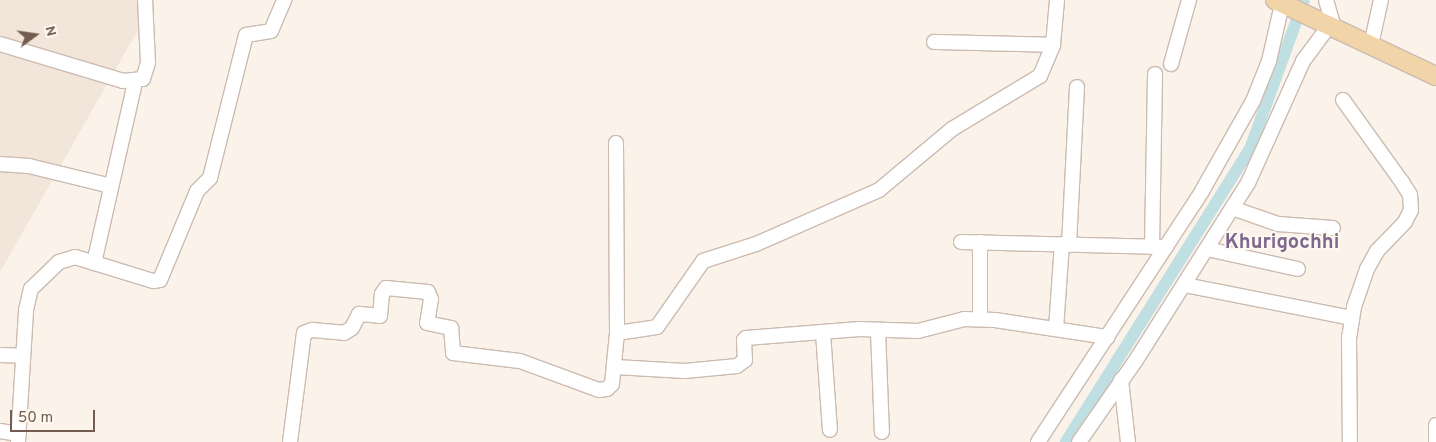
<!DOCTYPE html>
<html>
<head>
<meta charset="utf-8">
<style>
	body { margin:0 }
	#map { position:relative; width:1436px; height:442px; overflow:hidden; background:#fbf3ea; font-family:Overpass,sans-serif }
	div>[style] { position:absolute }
	.residential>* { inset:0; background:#f2e5d9 }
	.canal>* { height:12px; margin:-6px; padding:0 6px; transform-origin:6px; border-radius:6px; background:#c0dfe3 }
	.roads { filter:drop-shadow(1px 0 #ccbbb1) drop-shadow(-1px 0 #ccbbb1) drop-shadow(0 1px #ccbbb1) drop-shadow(0 -1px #ccbbb1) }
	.minor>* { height:14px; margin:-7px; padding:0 7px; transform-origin:7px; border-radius:7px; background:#fff }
	.major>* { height:18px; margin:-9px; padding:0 9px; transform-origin:9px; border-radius:9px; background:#f2d4a9 }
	span { translate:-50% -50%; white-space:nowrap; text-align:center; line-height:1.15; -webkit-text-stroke:4px #fdf8f0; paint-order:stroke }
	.district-label { font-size:20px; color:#80678e; font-weight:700 }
	.north { position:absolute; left:10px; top:10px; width:50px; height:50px; -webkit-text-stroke:4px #fdf8f0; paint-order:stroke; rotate:76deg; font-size:14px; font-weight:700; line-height:20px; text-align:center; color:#735b4f }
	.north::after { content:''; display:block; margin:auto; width:18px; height:22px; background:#735b4f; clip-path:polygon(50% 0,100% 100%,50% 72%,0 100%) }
	.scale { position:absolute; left:10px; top:410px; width:85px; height:22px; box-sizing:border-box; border:2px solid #735b4f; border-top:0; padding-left:6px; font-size:15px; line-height:18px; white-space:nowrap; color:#735b4f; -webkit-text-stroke:4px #fdf8f0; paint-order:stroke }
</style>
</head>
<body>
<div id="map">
	<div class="residential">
		<i style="clip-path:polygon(0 0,155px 0,0 272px)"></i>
	</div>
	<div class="canal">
		<i style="left:1066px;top:442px;width:346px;rotate:-57.9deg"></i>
		<i style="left:1250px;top:149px;width:158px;rotate:-70.1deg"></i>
	</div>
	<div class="roads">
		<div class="minor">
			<i style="left:1326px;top:0;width:29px;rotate:74deg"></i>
			<i style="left:934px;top:42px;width:119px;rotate:1.4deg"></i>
			<i style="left:0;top:44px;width:128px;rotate:16.7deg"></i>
			<i style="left:123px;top:81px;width:20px;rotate:-6deg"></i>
			<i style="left:143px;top:79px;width:17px;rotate:-73deg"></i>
			<i style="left:148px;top:63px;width:63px;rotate:-92.7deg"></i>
			<i style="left:1371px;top:45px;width:46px;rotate:-77.5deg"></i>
			<i style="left:1171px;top:64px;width:66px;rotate:-74.3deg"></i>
			<i style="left:1343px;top:100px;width:101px;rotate:54.3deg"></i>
			<i style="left:1402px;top:182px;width:15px;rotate:58deg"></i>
			<i style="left:1410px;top:195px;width:15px;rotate:86deg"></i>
			<i style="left:1411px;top:210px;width:13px;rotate:117deg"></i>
			<i style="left:1405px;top:222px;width:40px;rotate:134deg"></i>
			<i style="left:1377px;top:251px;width:21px;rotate:119deg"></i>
			<i style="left:1367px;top:269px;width:40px;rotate:108.9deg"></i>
			<i style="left:1354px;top:307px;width:30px;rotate:99deg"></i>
			<i style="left:1349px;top:337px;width:105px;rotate:89.5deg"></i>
			<i style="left:616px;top:143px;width:190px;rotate:89.7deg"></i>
			<i style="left:0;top:164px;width:29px;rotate:4deg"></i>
			<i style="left:29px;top:166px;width:84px;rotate:13.7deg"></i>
			<i style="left:1232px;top:208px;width:49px;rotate:19.2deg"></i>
			<i style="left:1278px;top:224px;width:55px;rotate:4.2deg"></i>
			<i style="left:961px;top:242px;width:205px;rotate:1.4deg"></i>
			<i style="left:1069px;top:245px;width:158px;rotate:-87.1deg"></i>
			<i style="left:1152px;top:247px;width:173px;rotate:-89deg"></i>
			<i style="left:1207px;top:249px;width:93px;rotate:12.4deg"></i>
			<i style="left:94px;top:263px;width:186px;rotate:-77.2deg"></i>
			<i style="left:1185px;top:285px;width:170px;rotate:11.2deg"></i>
			<i style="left:980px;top:319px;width:77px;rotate:-90deg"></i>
			<i style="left:1056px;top:329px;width:85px;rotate:-86deg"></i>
			<i style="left:878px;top:330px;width:102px;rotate:87.8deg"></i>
			<i style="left:823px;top:333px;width:97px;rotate:85.9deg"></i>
			<i style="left:0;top:355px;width:23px;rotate:2deg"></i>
			<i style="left:615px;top:367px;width:70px;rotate:3.3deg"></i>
			<i style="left:685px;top:371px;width:52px;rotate:-5.5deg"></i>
			<i style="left:737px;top:366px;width:10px;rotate:-37deg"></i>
			<i style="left:745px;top:360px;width:20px;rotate:-93deg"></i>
			<i style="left:744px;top:340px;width:3px;rotate:-45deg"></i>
			<i style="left:746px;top:338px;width:114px;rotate:-4.5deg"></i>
			<i style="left:860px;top:329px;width:58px;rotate:2deg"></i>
			<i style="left:918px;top:331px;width:48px;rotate:-14.6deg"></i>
			<i style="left:964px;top:319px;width:31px;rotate:2deg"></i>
			<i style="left:995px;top:320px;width:114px;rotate:8.6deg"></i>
			<i style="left:1121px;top:380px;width:62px;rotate:83.6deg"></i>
			<i style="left:0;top:431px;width:19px;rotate:9deg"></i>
			<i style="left:18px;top:442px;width:132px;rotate:-86.5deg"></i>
			<i style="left:26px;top:310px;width:22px;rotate:-77deg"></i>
			<i style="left:31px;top:289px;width:39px;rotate:-44deg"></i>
			<i style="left:59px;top:262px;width:17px;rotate:-17deg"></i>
			<i style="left:75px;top:257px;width:82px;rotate:17.1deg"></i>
			<i style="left:153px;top:281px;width:7px;rotate:-8deg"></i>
			<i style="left:160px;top:280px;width:96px;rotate:-67.4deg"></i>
			<i style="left:197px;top:191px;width:18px;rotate:-45deg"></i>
			<i style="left:210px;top:178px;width:147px;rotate:-75.9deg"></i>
			<i style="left:246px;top:35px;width:25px;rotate:-9deg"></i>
			<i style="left:271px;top:31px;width:34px;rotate:-67deg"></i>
			<i style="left:290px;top:442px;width:110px;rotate:-82.7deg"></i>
			<i style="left:304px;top:333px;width:9px;rotate:-21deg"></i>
			<i style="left:312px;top:330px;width:32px;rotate:5deg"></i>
			<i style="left:344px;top:333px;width:9px;rotate:-32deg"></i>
			<i style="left:352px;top:328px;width:16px;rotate:-63deg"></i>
			<i style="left:359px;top:314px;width:21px;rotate:5deg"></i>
			<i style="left:380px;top:316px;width:22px;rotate:-85deg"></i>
			<i style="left:382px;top:294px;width:7px;rotate:-56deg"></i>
			<i style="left:386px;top:288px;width:42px;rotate:5.4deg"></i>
			<i style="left:428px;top:292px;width:8px;rotate:67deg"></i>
			<i style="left:431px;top:299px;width:24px;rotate:99deg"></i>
			<i style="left:427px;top:323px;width:25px;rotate:12deg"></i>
			<i style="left:451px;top:328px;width:25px;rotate:85deg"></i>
			<i style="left:453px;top:353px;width:67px;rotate:6.8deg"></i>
			<i style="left:520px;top:361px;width:84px;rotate:20.2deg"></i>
			<i style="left:599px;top:390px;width:8px;rotate:-7deg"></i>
			<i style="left:607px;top:389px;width:7px;rotate:-45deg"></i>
			<i style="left:612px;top:384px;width:51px;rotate:-84.4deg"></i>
			<i style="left:617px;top:333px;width:40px;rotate:-8.5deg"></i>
			<i style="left:657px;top:327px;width:80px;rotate:-55.1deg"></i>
			<i style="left:703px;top:261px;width:56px;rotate:-17.8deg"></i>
			<i style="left:756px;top:244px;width:134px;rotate:-23.7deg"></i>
			<i style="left:879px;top:190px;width:95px;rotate:-39.9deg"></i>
			<i style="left:952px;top:129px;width:103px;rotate:-31.1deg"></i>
			<i style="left:1040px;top:76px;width:34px;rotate:-67deg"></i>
			<i style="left:1053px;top:45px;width:45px;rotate:-84.9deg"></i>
			<i style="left:1038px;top:442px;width:300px;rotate:-56.8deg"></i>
			<i style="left:1202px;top:191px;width:103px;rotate:-60.5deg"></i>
			<i style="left:1253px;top:101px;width:43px;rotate:-68.2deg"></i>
			<i style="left:1269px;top:61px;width:63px;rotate:-77.1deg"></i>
			<i style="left:1079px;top:442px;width:100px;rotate:-55.2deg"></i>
			<i style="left:1136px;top:360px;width:209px;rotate:-57.7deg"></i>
			<i style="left:1248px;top:183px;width:134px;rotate:-65.7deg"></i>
			<i style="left:1303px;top:61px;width:44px;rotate:-53.4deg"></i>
			<i style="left:1436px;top:442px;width:17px;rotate:-90deg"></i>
		</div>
		<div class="major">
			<i style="left:1275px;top:0;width:178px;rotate:25.3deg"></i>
		</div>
	</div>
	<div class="district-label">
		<span style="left:1282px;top:243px">Khurigochhi</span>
	</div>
	<div class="north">N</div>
	<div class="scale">50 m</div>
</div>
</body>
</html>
